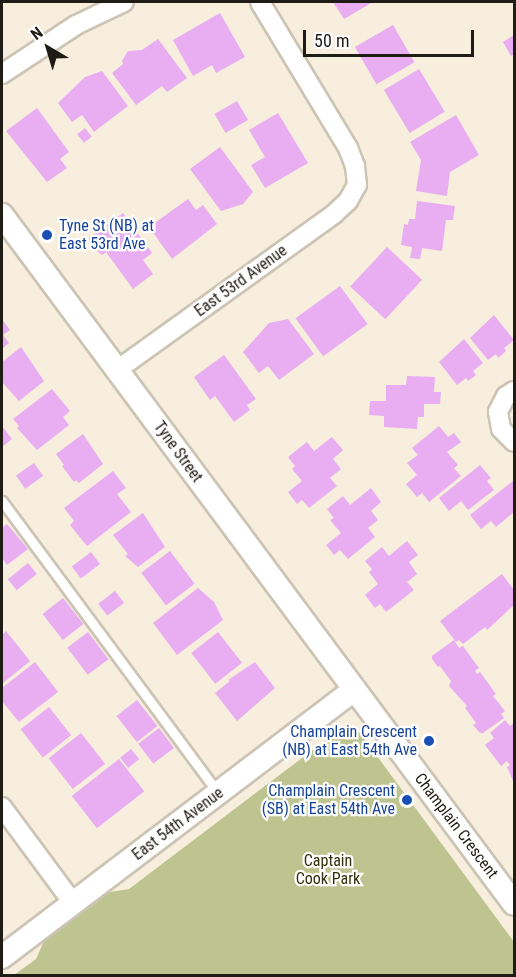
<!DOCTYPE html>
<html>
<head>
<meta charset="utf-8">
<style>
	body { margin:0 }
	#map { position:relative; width:516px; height:977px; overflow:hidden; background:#f7eede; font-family:"Roboto Condensed",sans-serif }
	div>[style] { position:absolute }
	.green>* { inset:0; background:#bdc48f }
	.building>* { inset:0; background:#e9adf1; transform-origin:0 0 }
	.roads { filter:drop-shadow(2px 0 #ccc4b5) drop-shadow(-2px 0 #ccc4b5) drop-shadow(0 2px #ccc4b5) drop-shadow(0 -2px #ccc4b5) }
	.service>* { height:9px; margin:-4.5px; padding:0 4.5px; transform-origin:4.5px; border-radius:4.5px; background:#fff }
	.minor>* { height:18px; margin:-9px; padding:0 9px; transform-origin:9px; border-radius:9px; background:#fff }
	.tertiary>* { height:22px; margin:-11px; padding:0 11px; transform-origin:11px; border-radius:11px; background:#fff }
	.dots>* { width:16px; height:16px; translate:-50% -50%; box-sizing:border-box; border:3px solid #fff; border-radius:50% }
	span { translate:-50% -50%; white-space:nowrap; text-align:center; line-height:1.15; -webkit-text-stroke:4.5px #fff; paint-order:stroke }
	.transit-label { font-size:16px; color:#164399 }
	.left { translate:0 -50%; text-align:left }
	.right { translate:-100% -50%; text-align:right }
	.street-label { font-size:16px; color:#1f1c16 }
	.park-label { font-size:16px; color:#2f320b }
	.frame { position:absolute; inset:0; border:3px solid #1f1c16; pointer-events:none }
	.north { position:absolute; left:18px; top:18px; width:60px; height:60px; -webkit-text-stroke:4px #fff; paint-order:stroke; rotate:322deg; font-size:16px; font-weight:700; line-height:24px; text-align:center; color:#1f1c16 }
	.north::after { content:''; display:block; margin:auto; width:21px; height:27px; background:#1f1c16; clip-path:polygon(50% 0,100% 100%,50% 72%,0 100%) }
	.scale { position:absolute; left:303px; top:30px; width:171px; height:27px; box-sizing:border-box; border:3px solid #1f1c16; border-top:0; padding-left:8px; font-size:18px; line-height:21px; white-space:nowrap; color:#1f1c16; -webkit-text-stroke:4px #fff; paint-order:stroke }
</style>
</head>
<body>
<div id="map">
	<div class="green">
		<i style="clip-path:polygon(343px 727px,360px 733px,514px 942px,514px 975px,14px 975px,36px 959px,44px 941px,110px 892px,129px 889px)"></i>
	</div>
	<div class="building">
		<i style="clip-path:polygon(333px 2px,373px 2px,344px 19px)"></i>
		<i style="clip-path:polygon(220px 13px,245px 57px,216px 73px,212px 65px,193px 76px,173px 40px)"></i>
		<i style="left:393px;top:25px;width:43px;height:44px;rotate:60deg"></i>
		<i style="clip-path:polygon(514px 35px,514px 54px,511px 56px,503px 42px)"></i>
		<i style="clip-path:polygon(158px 39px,187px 78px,167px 92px,162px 86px,136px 105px,112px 73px,123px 64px,122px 61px,128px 51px,142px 50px)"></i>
		<i style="left:419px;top:69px;width:50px;height:41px;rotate:59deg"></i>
		<i style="clip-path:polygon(102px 71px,128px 106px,94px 132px,82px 115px,72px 122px,58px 103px,85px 77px)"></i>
		<i style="left:237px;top:101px;width:22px;height:26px;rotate:60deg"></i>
		<i style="clip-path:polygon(37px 108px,69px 152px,60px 159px,67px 168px,47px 182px,6px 131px)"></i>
		<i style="clip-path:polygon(278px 113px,308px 163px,265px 188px,251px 165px,265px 157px,249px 130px)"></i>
		<i style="clip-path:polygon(456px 115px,479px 155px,450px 172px,447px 196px,416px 191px,421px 160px,410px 142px)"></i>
		<i style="left:85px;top:128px;width:11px;height:10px;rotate:52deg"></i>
		<i style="clip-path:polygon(220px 147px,253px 192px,243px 204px,221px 211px,190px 169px)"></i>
		<i style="clip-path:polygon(188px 199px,196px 210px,203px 205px,217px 224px,172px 259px,149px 227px)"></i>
		<i style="clip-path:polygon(417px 201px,455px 206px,453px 220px,446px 220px,442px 251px,422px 248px,420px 259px,410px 258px,412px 247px,401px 245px,404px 224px,408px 225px,409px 219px,415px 219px)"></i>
		<i style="clip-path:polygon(123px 213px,152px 253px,143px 260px,153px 274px,133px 289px,106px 252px,102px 255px,93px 247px,89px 238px)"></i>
		<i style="left:387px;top:247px;width:48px;height:54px;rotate:43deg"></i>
		<i style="left:340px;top:286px;width:47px;height:55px;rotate:54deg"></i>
		<i style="clip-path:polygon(494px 315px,514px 340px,504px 348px,506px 351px,498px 358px,496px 354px,488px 360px,470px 338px)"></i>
		<i style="clip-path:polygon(2px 319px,10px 330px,3px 335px,9px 343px,2px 349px)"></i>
		<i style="clip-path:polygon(288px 319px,314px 354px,279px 380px,268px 366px,259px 373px,243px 352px,269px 323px)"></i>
		<i style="clip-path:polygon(464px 339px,483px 363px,473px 371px,476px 375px,468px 381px,466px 378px,457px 385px,439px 362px)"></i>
		<i style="clip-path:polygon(21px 347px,44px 381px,19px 401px,2px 382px,2px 362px)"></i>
		<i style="clip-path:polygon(224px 355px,256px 399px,247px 405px,250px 410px,234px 422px,215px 396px,210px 400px,194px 377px)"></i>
		<i style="clip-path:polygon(407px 376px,435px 377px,434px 392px,441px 392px,440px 404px,424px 404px,424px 417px,418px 417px,417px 429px,384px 427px,384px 416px,369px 415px,370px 401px,386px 401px,386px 385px,406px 385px)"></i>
		<i style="clip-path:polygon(52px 389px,70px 411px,63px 417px,69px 425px,37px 450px,17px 428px,19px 426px,13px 419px)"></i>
		<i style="clip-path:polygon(2px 426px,12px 439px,2px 447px)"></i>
		<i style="clip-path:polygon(439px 426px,448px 437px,454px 433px,461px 442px,447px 452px,458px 465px,454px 468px,461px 476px,429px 502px,422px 493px,417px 497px,406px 484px,417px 475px,407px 463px,418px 455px,412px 448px)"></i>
		<i style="clip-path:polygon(83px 434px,103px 464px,79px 483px,76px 480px,74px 482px,62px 466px,64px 465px,56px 454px)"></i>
		<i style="clip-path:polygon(332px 437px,343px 450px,333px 459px,341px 469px,330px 478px,337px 486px,309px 508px,302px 500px,297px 504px,288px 492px,302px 481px,292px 469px,295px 466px,288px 457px,307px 442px,314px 451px)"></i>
		<i style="left:34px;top:463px;width:16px;height:22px;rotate:55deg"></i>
		<i style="clip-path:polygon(480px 465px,491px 478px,487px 481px,494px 490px,468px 510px,461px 501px,449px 511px,439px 498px)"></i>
		<i style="clip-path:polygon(113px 471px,126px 488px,117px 494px,131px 512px,87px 546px,70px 525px,74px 521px,64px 508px)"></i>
		<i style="clip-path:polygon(513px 481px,514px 512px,496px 527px,491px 521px,481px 529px,470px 515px)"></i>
		<i style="clip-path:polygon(371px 488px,381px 502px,371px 511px,378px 520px,368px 528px,375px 537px,348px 559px,340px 550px,334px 555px,326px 545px,341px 533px,330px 520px,334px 518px,327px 509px,343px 496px,350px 505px)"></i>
		<i style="clip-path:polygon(143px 513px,165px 547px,138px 567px,125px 556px,128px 554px,113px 535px)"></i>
		<i style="clip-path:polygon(7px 524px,28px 549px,7px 565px,2px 558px,2px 528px)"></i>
		<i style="clip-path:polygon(407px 541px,418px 555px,409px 562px,417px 574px,407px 582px,414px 590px,386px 612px,380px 604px,375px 608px,365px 595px,378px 584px,369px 572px,372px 569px,365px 561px,382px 547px,389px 556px)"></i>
		<i style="left:170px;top:551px;width:41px;height:36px;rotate:53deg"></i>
		<i style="left:91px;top:552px;width:15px;height:24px;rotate:53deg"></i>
		<i style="left:28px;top:563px;width:14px;height:26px;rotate:51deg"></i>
		<i style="clip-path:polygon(502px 574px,514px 590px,514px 605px,487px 630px,485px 627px,463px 644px,459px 640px,456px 642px,440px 621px)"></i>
		<i style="clip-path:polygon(198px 588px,214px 602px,223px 620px,177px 655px,153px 623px)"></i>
		<i style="left:115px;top:591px;width:15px;height:21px;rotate:53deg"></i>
		<i style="left:63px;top:598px;width:33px;height:26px;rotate:52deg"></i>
		<i style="clip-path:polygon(6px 631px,30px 661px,2px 684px,2px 635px)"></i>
		<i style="left:88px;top:632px;width:34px;height:26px;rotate:53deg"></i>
		<i style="left:218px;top:632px;width:39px;height:34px;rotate:52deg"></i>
		<i style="clip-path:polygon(454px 640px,459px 648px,463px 646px,479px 668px,475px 671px,477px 674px,480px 672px,496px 694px,493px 696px,505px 711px,501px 714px,504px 718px,483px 733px,480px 733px,473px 725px,476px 723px,465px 708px,467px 706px,449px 686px,451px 681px,440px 666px,438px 667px,432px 659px,432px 656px)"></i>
		<i style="clip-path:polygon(35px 662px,58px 692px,19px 722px,2px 701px,2px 688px)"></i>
		<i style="clip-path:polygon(255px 662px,275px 688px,237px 721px,215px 693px,230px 681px,228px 680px)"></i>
		<i style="left:137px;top:700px;width:33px;height:26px;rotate:52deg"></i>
		<i style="left:49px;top:707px;width:36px;height:36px;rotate:52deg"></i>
		<i style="clip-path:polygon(505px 720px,510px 726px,514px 723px,514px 783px,507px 767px,510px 765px,507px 761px,501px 766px,485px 745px,494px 738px,490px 733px)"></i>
		<i style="left:159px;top:728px;width:25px;height:26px;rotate:53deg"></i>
		<i style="left:81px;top:733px;width:39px;height:41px;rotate:52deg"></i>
		<i style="left:131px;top:749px;width:13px;height:14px;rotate:51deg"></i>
		<i style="left:119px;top:759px;width:41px;height:60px;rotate:52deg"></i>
	</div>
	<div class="roads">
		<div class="service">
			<i style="left:2px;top:501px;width:363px;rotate:53.5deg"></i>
		</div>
		<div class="minor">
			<i style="left:2px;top:74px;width:89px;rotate:-33.5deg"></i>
			<i style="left:76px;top:25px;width:53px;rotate:-25.6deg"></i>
			<i style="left:117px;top:370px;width:267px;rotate:-35.7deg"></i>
			<i style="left:334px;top:214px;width:19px;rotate:-43deg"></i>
			<i style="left:348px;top:201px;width:18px;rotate:-61deg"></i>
			<i style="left:357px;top:185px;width:19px;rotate:-96deg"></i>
			<i style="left:355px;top:166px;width:19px;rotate:-111deg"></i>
			<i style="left:348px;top:148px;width:170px;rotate:-121.1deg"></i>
			<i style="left:514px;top:391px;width:9px;rotate:148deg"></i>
			<i style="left:506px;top:396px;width:18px;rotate:117deg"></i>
			<i style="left:498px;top:412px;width:17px;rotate:80deg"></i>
			<i style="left:501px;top:429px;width:18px;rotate:45deg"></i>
			<i style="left:2px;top:807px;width:119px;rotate:53.5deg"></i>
		</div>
		<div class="tertiary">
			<i style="left:2px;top:215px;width:858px;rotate:53.38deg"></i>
			<i style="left:2px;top:957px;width:442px;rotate:-37.2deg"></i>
		</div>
	</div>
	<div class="dots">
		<i style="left:47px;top:235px;background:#1a4fb4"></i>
		<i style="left:429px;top:741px;background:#1a4fb4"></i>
		<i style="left:407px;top:800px;background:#1a4fb4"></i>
	</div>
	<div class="transit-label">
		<span class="left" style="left:59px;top:235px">Tyne St (NB) at<br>East 53rd Ave</span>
		<span class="right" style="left:417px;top:741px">Champlain Crescent<br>(NB) at East 54th Ave</span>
		<span class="right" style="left:395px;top:800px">Champlain Crescent<br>(SB) at East 54th Ave</span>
	</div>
	<div class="street-label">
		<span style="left:241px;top:281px;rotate:-36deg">East 53rd Avenue</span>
		<span style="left:178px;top:452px;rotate:54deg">Tyne Street</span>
		<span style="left:178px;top:824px;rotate:-37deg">East 54th Avenue</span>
		<span style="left:456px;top:826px;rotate:53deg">Champlain Crescent</span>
	</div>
	<div class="park-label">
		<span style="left:328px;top:870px">Captain<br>Cook Park</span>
	</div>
	<div class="frame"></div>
	<div class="north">N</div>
	<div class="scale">50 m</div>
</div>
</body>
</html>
